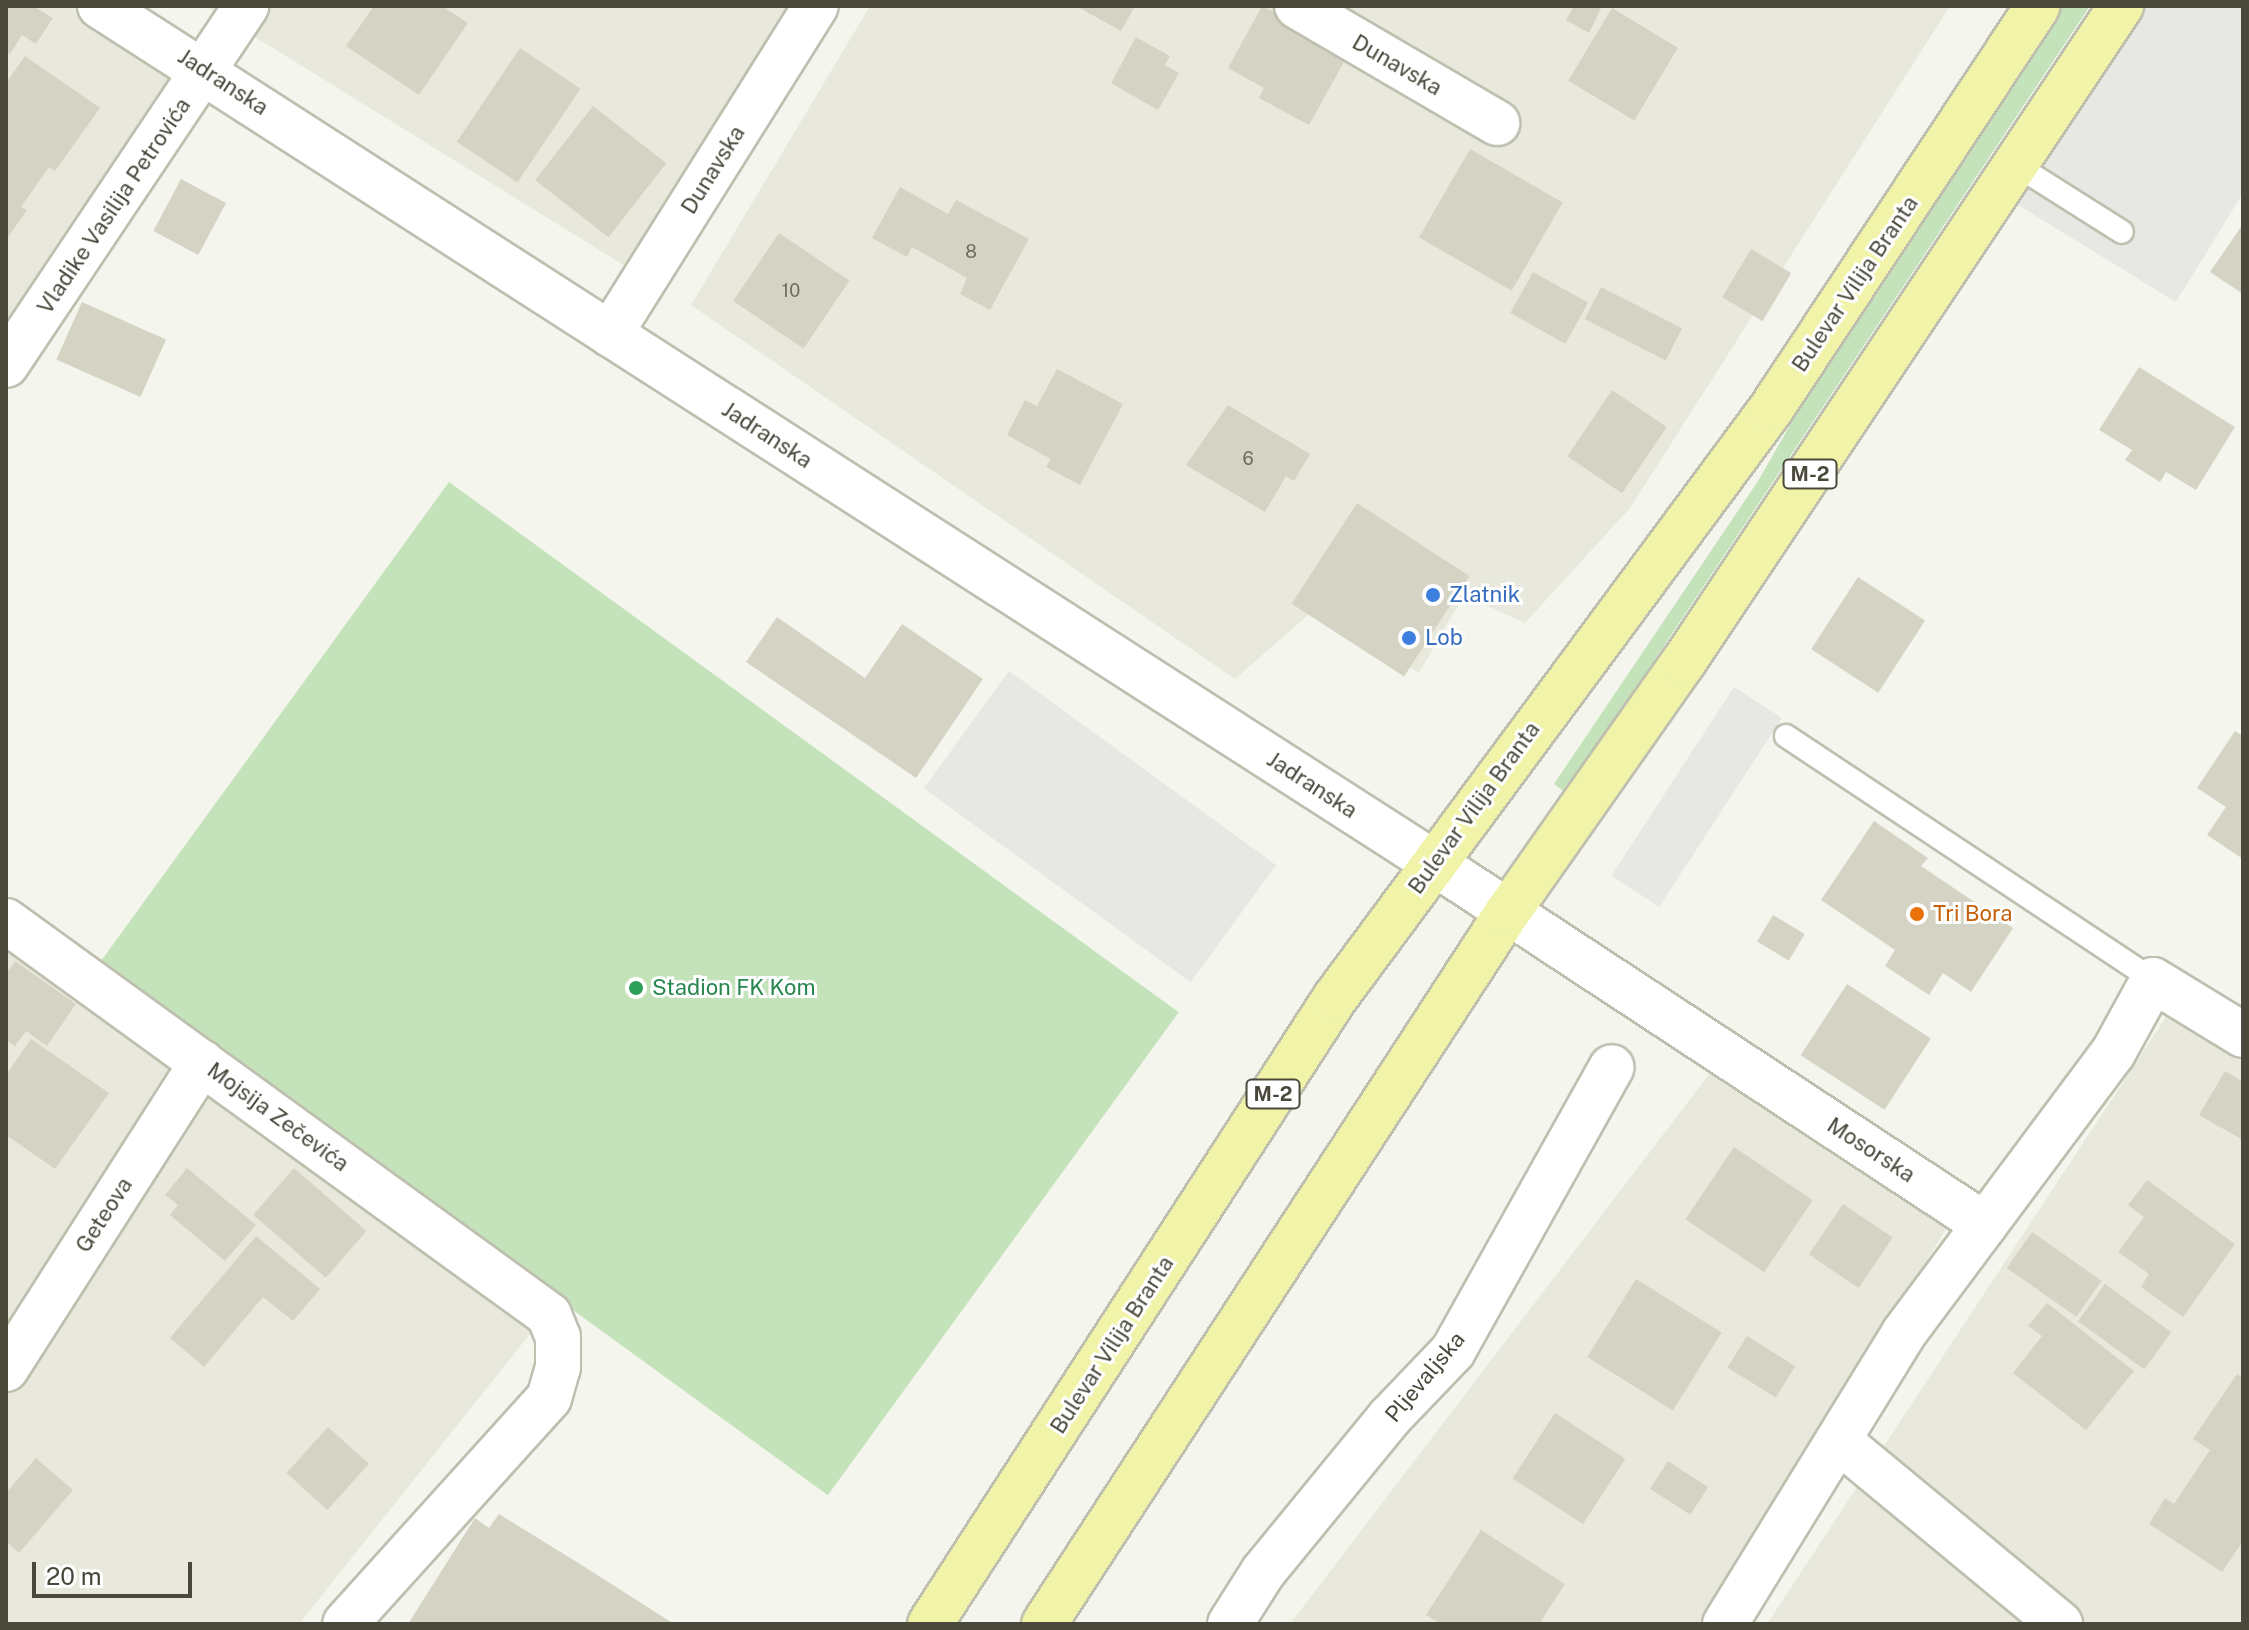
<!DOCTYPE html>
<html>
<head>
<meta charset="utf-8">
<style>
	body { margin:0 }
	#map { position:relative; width:2249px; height:1630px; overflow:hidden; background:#f4f5ed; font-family:"Public Sans",sans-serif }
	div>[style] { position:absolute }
	.residential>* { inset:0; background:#e8e8dc }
	.green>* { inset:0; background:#c4e3bb; transform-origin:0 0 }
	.parking>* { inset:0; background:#e7e7e3; transform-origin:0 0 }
	.building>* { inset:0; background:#d5d4c4; transform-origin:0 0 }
	.roads { filter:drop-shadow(2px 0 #bfbfb0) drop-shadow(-2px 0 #bfbfb0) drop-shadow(0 2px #bfbfb0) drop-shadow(0 -2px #bfbfb0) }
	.lane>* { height:22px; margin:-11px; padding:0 11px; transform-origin:11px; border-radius:11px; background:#fff }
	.street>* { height:44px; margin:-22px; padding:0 22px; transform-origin:22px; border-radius:22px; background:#fff }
	.primary>* { height:44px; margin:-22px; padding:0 22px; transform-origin:22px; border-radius:22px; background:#f0f3a8 }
	.dots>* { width:22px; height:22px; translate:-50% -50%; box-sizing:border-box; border:4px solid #fff; border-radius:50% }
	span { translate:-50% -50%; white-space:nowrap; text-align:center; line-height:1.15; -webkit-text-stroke:6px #fff; paint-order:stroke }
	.number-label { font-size:18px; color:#6c6b5d }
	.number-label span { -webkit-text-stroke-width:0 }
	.shield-label span { padding:2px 6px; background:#fff; border:2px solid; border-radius:6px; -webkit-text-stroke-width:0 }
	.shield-label { font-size:20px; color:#49483b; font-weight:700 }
	.street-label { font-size:22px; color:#49483b }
	.shop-label { font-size:22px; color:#366cbe }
	.left { translate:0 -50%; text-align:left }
	.food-label { font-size:22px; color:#c56008 }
	.leisure-label { font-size:22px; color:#27864d }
	.frame { position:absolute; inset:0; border:8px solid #49483b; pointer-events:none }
	.scale { position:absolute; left:32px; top:1562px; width:160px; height:36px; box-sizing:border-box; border:4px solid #49483b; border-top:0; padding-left:10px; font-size:24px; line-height:28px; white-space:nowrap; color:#49483b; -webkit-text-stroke:6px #fff; paint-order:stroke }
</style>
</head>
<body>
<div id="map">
	<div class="residential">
		<i style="clip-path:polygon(6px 6px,76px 6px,178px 82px,6px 342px)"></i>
		<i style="clip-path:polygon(205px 6px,800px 6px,635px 272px)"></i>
		<i style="clip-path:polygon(870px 6px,1950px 6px,1630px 508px,1525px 623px,1464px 595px,1419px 673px,1315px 609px,1235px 679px,691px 305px)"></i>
		<i style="clip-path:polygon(6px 947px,537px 1325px,299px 1624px,6px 1624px)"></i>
		<i style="clip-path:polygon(2183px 991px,2243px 1022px,2243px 1624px,1767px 1624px)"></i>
		<i style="clip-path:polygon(1723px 1056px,1956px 1212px,1708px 1624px,1290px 1624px)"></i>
	</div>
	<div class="green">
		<i style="clip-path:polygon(2050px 6px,2090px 6px,1566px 793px,1554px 784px,1758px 481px,1824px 366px)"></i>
		<i style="left:449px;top:482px;width:902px;height:597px;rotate:36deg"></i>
	</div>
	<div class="parking">
		<i style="clip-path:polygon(2139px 6px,2243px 6px,2243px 193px,2176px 302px,2010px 200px)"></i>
		<i style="left:1009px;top:671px;width:330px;height:145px;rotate:36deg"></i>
		<i style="left:1734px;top:687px;width:57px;height:225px;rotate:33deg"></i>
	</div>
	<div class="building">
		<i style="clip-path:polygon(6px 6px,33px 6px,53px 18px,36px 44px,22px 35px,10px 54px,6px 52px)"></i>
		<i style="clip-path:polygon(374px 6px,442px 6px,468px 23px,419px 95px,346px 46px)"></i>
		<i style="clip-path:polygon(1076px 6px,1135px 6px,1121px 31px)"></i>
		<i style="clip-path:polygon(1262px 6px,1350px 51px,1309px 125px,1259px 98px,1264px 88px,1228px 68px)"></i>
		<i style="clip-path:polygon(1574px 6px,1602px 6px,1589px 33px,1566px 20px)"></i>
		<i style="left:1612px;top:8px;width:77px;height:85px;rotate:31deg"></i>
		<i style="clip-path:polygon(1136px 37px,1170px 56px,1165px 65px,1179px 73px,1158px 110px,1111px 83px)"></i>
		<i style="left:520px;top:48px;width:73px;height:113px;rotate:34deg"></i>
		<i style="clip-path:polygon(25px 56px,100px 108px,55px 171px,49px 167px,21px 207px,27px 210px,6px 240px,6px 83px)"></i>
		<i style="left:593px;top:106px;width:93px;height:94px;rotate:38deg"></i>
		<i style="left:1470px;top:149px;width:107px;height:102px;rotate:30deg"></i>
		<i style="left:181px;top:179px;width:51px;height:59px;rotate:28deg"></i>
		<i style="clip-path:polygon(900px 187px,948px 214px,956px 200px,1029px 239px,990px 310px,960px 294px,967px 278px,912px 247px,907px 257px,872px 238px)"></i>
		<i style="clip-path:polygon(2243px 224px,2243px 294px,2210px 272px)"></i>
		<i style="left:779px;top:233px;width:85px;height:82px;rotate:34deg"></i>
		<i style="left:1751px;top:249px;width:47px;height:56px;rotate:31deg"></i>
		<i style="left:1533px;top:272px;width:63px;height:47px;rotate:29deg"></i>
		<i style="left:1601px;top:287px;width:91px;height:36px;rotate:27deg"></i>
		<i style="left:82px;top:302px;width:92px;height:63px;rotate:24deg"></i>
		<i style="clip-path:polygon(2139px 367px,2235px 427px,2196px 490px,2166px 472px,2160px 482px,2125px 460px,2132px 450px,2099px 430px)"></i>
		<i style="clip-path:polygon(1057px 369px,1123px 404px,1080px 485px,1046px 467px,1051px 459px,1007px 435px,1025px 400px,1037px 406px)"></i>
		<i style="left:1612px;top:390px;width:66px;height:80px;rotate:34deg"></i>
		<i style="clip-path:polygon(1228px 405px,1310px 454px,1294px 481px,1286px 476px,1265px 512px,1186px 465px)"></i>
		<i style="left:1357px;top:503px;width:134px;height:120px;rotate:33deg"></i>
		<i style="left:1858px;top:577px;width:80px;height:86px;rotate:33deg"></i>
		<i style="clip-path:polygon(777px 617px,865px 678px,902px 624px,983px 679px,916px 778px,746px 662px)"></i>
		<i style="clip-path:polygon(2235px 731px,2243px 736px,2243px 859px,2207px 835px,2226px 807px,2197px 788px)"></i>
		<i style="clip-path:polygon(1874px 821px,1928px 858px,1921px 866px,2013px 928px,1971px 992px,1943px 973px,1929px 995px,1885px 966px,1895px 950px,1821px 900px)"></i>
		<i style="left:1773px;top:915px;width:37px;height:31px;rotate:31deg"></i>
		<i style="clip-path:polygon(15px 961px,76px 1004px,47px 1046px,26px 1031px,15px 1046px,6px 1040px,6px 974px)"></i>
		<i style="left:1847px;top:984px;width:100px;height:85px;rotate:33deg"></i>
		<i style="clip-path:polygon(31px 1039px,109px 1093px,55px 1169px,6px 1135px,6px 1075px)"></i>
		<i style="clip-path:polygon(2225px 1071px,2243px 1082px,2243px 1140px,2199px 1115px)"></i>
		<i style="left:1734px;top:1147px;width:95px;height:87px;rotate:34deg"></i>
		<i style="clip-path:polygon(187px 1168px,256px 1225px,225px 1261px,170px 1215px,178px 1205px,165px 1195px)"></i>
		<i style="left:294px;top:1168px;width:96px;height:62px;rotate:41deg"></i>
		<i style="clip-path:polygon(2147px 1180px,2235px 1244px,2183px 1317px,2141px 1287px,2149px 1274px,2118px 1252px,2144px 1217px,2128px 1205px)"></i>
		<i style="left:1843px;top:1204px;width:60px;height:61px;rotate:34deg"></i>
		<i style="left:2032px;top:1232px;width:85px;height:44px;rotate:35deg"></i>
		<i style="clip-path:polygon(256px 1236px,320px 1289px,293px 1321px,263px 1297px,204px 1367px,170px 1338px)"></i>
		<i style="left:1636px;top:1279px;width:101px;height:92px;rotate:32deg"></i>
		<i style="left:2105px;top:1284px;width:82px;height:46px;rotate:36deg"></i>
		<i style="clip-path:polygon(2047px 1303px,2134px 1371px,2086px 1430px,2013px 1373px,2042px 1336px,2028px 1326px)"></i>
		<i style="left:1747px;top:1336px;width:57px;height:37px;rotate:32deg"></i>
		<i style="clip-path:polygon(2237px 1374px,2243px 1378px,2243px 1541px,2222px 1572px,2149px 1524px,2165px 1498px,2174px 1504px,2210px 1450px,2193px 1439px)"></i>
		<i style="left:1555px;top:1413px;width:84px;height:78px;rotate:33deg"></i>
		<i style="left:328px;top:1427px;width:55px;height:62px;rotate:42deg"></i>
		<i style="clip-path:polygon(36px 1458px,73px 1490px,19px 1553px,6px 1541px,6px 1493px)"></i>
		<i style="left:1668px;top:1461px;width:48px;height:33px;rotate:33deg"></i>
		<i style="clip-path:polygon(499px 1514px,580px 1564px,674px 1624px,408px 1624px,475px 1518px,489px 1528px)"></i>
		<i style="clip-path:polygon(1481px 1530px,1565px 1584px,1539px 1624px,1441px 1624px,1426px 1615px)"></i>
	</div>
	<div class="roads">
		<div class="lane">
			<i style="left:2016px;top:165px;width:125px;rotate:32.3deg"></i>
			<i style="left:1786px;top:736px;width:441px;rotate:33.6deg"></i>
		</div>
		<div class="street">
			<i style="left:100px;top:6px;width:1586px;rotate:32.72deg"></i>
			<i style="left:1434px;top:863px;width:659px;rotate:33.3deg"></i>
			<i style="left:1297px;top:6px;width:232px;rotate:30.3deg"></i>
			<i style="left:610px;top:334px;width:387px;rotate:-57.9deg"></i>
			<i style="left:6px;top:365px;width:432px;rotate:-56.2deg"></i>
			<i style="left:6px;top:921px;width:671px;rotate:35.96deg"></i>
			<i style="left:549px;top:1315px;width:24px;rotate:68deg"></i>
			<i style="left:558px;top:1337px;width:30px;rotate:90deg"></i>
			<i style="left:558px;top:1367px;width:32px;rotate:106deg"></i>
			<i style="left:549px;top:1398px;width:304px;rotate:132.1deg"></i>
			<i style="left:6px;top:1369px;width:364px;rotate:-57.4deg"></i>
			<i style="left:1839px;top:1441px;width:287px;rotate:39.6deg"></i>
			<i style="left:1230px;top:1624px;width:62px;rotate:-57.6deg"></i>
			<i style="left:1263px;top:1572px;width:200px;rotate:-50.7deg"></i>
			<i style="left:1390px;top:1417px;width:91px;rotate:-46.3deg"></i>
			<i style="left:1453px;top:1351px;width:325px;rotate:-60.8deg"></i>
			<i style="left:1725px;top:1624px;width:342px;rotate:-58.4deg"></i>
			<i style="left:1904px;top:1333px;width:349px;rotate:-53.3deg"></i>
			<i style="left:2113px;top:1053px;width:83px;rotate:-61.3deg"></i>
			<i style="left:2153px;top:980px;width:105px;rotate:31.4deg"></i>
		</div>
		<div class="primary">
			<i style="left:930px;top:1624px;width:746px;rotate:-57.1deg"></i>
			<i style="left:1335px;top:998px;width:733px;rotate:-53.49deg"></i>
			<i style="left:1771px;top:409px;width:483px;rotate:-56.5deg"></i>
			<i style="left:1044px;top:1624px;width:848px;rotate:-56.93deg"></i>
			<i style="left:1507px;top:913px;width:306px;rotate:-54.9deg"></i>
			<i style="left:1683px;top:663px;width:790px;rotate:-56.31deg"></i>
		</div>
	</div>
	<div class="dots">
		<i style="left:1433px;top:595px;background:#3f7fe0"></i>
		<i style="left:1409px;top:638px;background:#3f7fe0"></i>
		<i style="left:1917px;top:914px;background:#e8710a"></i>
		<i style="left:636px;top:988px;background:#2e9e5b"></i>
	</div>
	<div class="number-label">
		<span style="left:971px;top:252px">8</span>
		<span style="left:791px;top:291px">10</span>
		<span style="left:1248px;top:459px">6</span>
	</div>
	<div class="shield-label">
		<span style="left:1810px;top:474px">M-2</span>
		<span style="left:1273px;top:1094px">M-2</span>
	</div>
	<div class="street-label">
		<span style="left:1397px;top:65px;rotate:30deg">Dunavska</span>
		<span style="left:223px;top:82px;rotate:33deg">Jadranska</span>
		<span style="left:713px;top:170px;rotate:-58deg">Dunavska</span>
		<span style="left:114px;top:206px;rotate:-56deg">Vladike Vasilija Petrovića</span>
		<span style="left:1855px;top:284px;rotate:-56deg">Bulevar Vilija Branta</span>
		<span style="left:767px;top:435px;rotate:33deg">Jadranska</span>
		<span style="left:1312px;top:785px;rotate:33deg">Jadranska</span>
		<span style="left:1474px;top:808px;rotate:-54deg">Bulevar Vilija Branta</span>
		<span style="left:278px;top:1117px;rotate:36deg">Mojsija Zečevića</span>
		<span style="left:1871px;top:1150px;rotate:33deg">Mosorska</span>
		<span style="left:104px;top:1215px;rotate:-57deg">Geteova</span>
		<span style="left:1112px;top:1345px;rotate:-57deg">Bulevar Vilija Branta</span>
		<span style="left:1425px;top:1377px;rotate:-50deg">Pljevaljska</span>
	</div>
	<div class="shop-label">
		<span class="left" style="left:1449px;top:595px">Zlatnik</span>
		<span class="left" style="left:1425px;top:638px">Lob</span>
	</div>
	<div class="food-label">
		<span class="left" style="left:1933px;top:914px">Tri Bora</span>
	</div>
	<div class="leisure-label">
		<span class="left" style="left:652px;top:988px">Stadion FK Kom</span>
	</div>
	<div class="frame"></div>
	<div class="scale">20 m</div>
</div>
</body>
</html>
